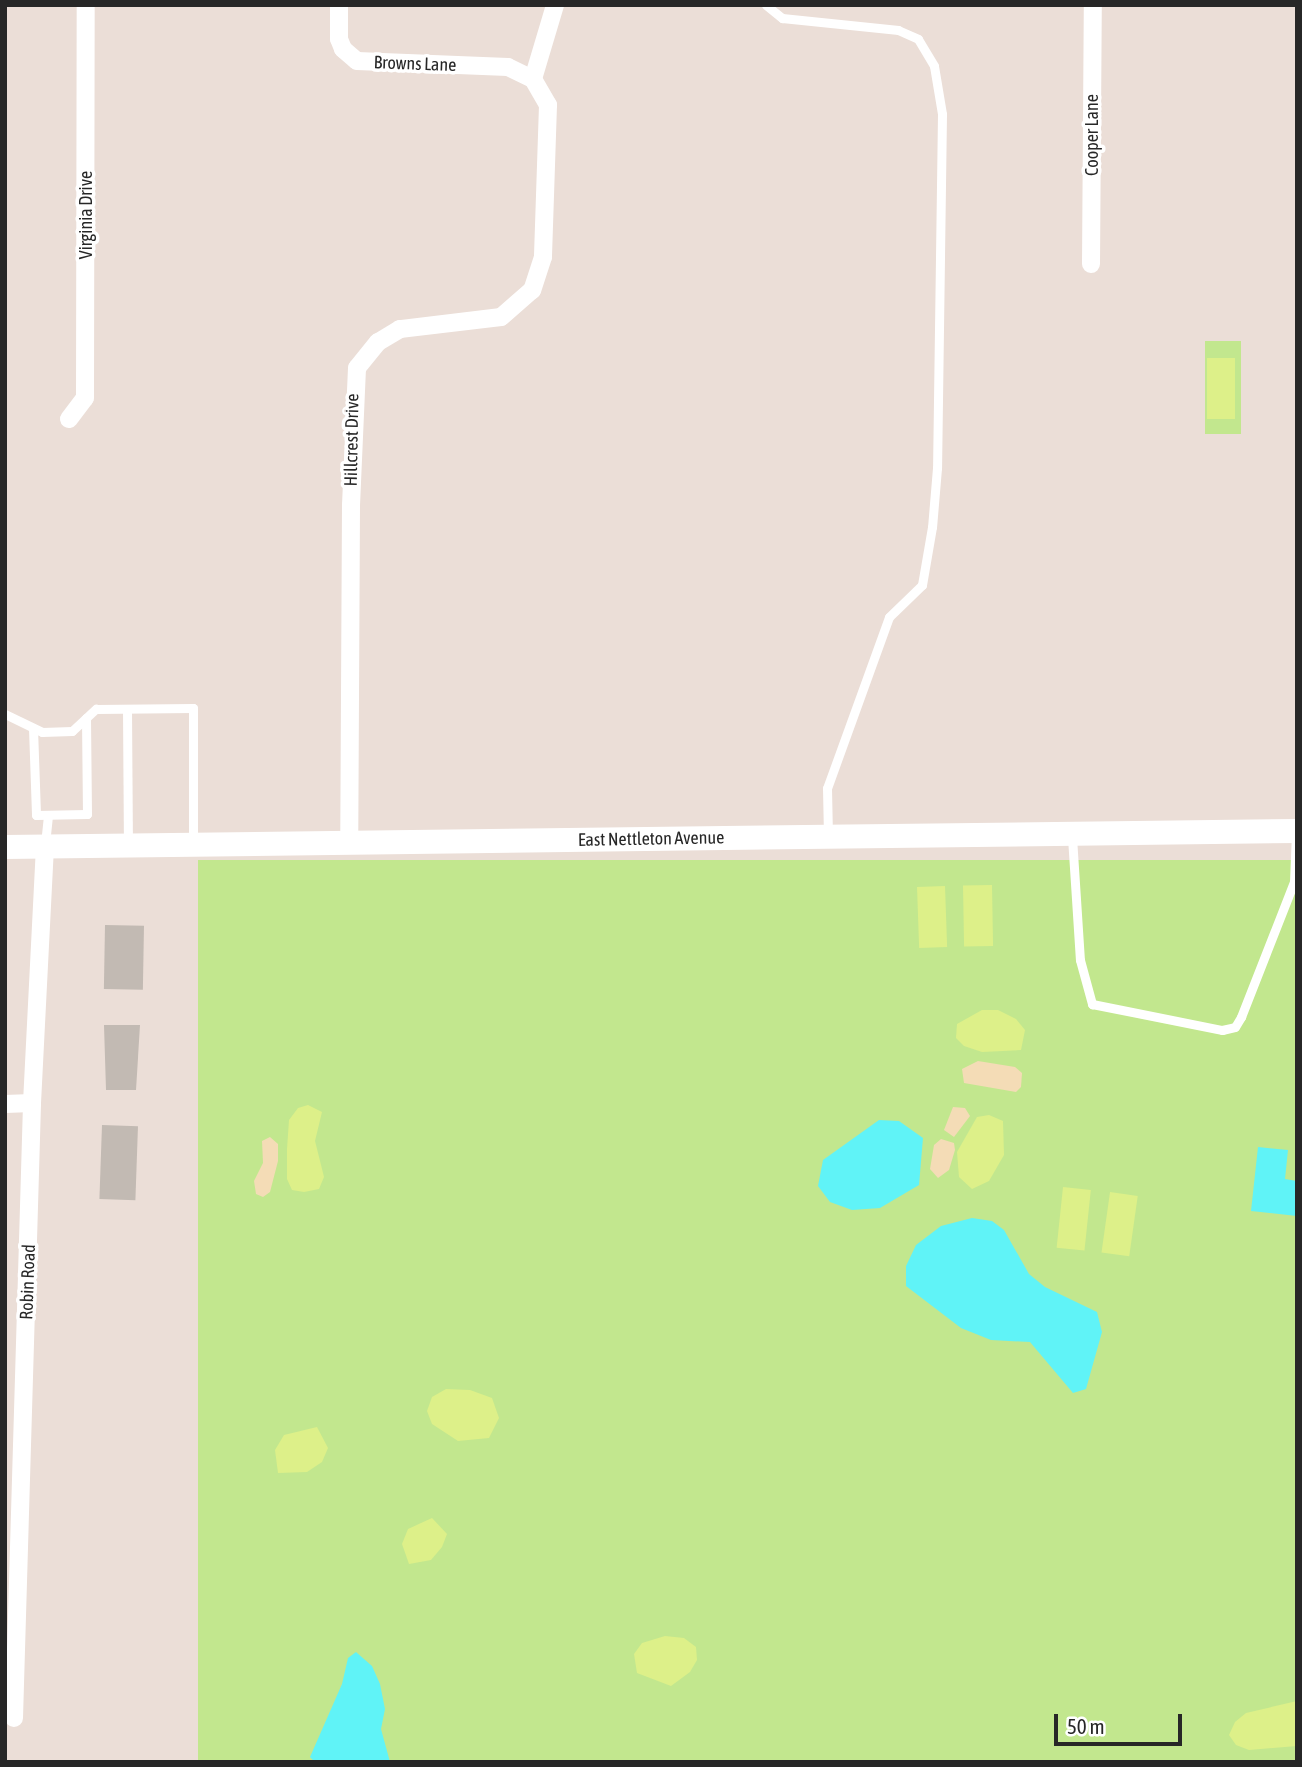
<!DOCTYPE html>
<html>
<head>
<meta charset="utf-8">
<style>
	body { margin:0 }
	#map { position:relative; width:1302px; height:1767px; overflow:hidden; background:#ebded7; font-family:"Asap Condensed",sans-serif }
	div>[style] { position:absolute }
	.green>* { inset:0; background:#c2e78e; transform-origin:0 0 }
	.sand>* { inset:0; background:#f4dcb6 }
	.pitch>* { inset:0; background:#ddf089; transform-origin:0 0 }
	.water>* { inset:0; background:#60f3f7 }
	.building>* { inset:0; background:#c2bab3; transform-origin:0 0 }
	.lane>* { height:9px; margin:-4.5px; padding:0 4.5px; transform-origin:4.5px; border-radius:4.5px; background:#fff }
	.street>* { height:18px; margin:-9px; padding:0 9px; transform-origin:9px; border-radius:9px; background:#fff }
	.secondary>* { height:24px; margin:-12px; padding:0 12px; transform-origin:12px; border-radius:12px; background:#fff }
	span { translate:-50% -50%; white-space:nowrap; text-align:center; line-height:1.15; -webkit-text-stroke:7px #fff; paint-order:stroke }
	.street-label { font-size:18px; color:#272727 }
	.frame { position:absolute; inset:0; border:7px solid #272727; pointer-events:none }
	.scale { position:absolute; left:1054px; top:1714px; width:128px; height:32px; box-sizing:border-box; border:4px solid #272727; border-top:0; padding-left:9px; font-size:21px; line-height:24px; white-space:nowrap; color:#272727; -webkit-text-stroke:5px #fff; paint-order:stroke }
</style>
</head>
<body>
<div id="map">
	<div class="green">
		<i style="left:1205px;top:341px;width:36px;height:93px"></i>
		<i style="left:1297px;top:860px;width:902px;height:1099px;rotate:90deg"></i>
	</div>
	<div class="sand">
		<i style="clip-path:polygon(978px 1061px,1015px 1067px,1022px 1073px,1021px 1087px,1016px 1092px,964px 1083px,962px 1069px)"></i>
		<i style="clip-path:polygon(953px 1107px,965px 1108px,970px 1116px,954px 1137px,944px 1130px)"></i>
		<i style="clip-path:polygon(270px 1137px,278px 1144px,278px 1161px,270px 1192px,263px 1197px,256px 1194px,254px 1181px,263px 1163px,262px 1141px)"></i>
		<i style="clip-path:polygon(941px 1139px,954px 1143px,955px 1150px,949px 1170px,938px 1178px,930px 1169px,934px 1145px)"></i>
	</div>
	<div class="pitch">
		<i style="left:1207px;top:358px;width:28px;height:61px"></i>
		<i style="left:992px;top:885px;width:61px;height:29px;rotate:89deg"></i>
		<i style="left:945px;top:886px;width:61px;height:28px;rotate:88deg"></i>
		<i style="clip-path:polygon(982px 1010px,998px 1010px,1016px 1019px,1025px 1030px,1021px 1050px,982px 1052px,964px 1046px,956px 1038px,957px 1024px)"></i>
		<i style="clip-path:polygon(308px 1105px,322px 1112px,315px 1141px,324px 1177px,319px 1189px,304px 1192px,292px 1190px,287px 1179px,287px 1149px,289px 1120px,298px 1108px)"></i>
		<i style="clip-path:polygon(989px 1115px,1003px 1121px,1004px 1155px,989px 1181px,972px 1189px,959px 1177px,957px 1152px,977px 1117px)"></i>
		<i style="left:1063px;top:1187px;width:28px;height:61px;rotate:6deg"></i>
		<i style="left:1110px;top:1192px;width:28px;height:61px;rotate:8deg"></i>
		<i style="clip-path:polygon(446px 1389px,470px 1390px,492px 1398px,499px 1418px,489px 1438px,458px 1441px,432px 1424px,427px 1411px,432px 1397px)"></i>
		<i style="clip-path:polygon(317px 1427px,328px 1448px,322px 1462px,307px 1472px,278px 1473px,275px 1450px,284px 1435px)"></i>
		<i style="clip-path:polygon(432px 1518px,447px 1534px,442px 1547px,431px 1560px,409px 1564px,402px 1544px,408px 1529px)"></i>
		<i style="clip-path:polygon(665px 1636px,684px 1638px,696px 1647px,697px 1660px,690px 1672px,671px 1686px,637px 1673px,634px 1654px,642px 1643px)"></i>
		<i style="clip-path:polygon(1297px 1701px,1297px 1746px,1249px 1750px,1236px 1745px,1229px 1735px,1235px 1722px,1246px 1713px)"></i>
	</div>
	<div class="water">
		<i style="clip-path:polygon(879px 1120px,899px 1121px,923px 1138px,919px 1185px,880px 1208px,852px 1210px,830px 1202px,818px 1186px,823px 1160px)"></i>
		<i style="clip-path:polygon(1258px 1147px,1288px 1150px,1285px 1179px,1297px 1181px,1297px 1216px,1251px 1211px)"></i>
		<i style="clip-path:polygon(972px 1218px,992px 1221px,1004px 1230px,1029px 1274px,1045px 1287px,1097px 1312px,1102px 1332px,1086px 1389px,1073px 1393px,1030px 1342px,991px 1340px,961px 1328px,906px 1286px,906px 1266px,916px 1245px,941px 1226px)"></i>
		<i style="clip-path:polygon(356px 1652px,372px 1666px,380px 1684px,385px 1709px,381px 1729px,390px 1762px,315px 1762px,310px 1757px,342px 1684px,348px 1658px)"></i>
	</div>
	<div class="building">
		<i style="left:105px;top:925px;width:39px;height:64px;rotate:1deg"></i>
		<i style="clip-path:polygon(104px 1025px,140px 1025px,136px 1090px,106px 1090px)"></i>
		<i style="left:102px;top:1125px;width:36px;height:74px;rotate:2deg"></i>
	</div>
	<div class="lane">
		<i style="left:766px;top:5px;width:21px;rotate:39deg"></i>
		<i style="left:782px;top:18px;width:117px;rotate:5.9deg"></i>
		<i style="left:898px;top:30px;width:22px;rotate:24deg"></i>
		<i style="left:918px;top:39px;width:31px;rotate:59deg"></i>
		<i style="left:934px;top:66px;width:49px;rotate:80.5deg"></i>
		<i style="left:942px;top:114px;width:354px;rotate:90.8deg"></i>
		<i style="left:937px;top:468px;width:59px;rotate:94.8deg"></i>
		<i style="left:932px;top:527px;width:59px;rotate:99.8deg"></i>
		<i style="left:922px;top:585px;width:46px;rotate:135.9deg"></i>
		<i style="left:889px;top:617px;width:182px;rotate:109.9deg"></i>
		<i style="left:827px;top:788px;width:46px;rotate:88.8deg"></i>
		<i style="left:127px;top:709px;width:135px;rotate:89.6deg"></i>
		<i style="left:5px;top:714px;width:41px;rotate:25.9deg"></i>
		<i style="left:42px;top:732px;width:30px;rotate:-2deg"></i>
		<i style="left:72px;top:731px;width:33px;rotate:-43deg"></i>
		<i style="left:96px;top:709px;width:97px;rotate:-0.6deg"></i>
		<i style="left:193px;top:708px;width:135px;rotate:90deg"></i>
		<i style="left:33px;top:728px;width:87px;rotate:88deg"></i>
		<i style="left:36px;top:815px;width:51px;rotate:-1.1deg"></i>
		<i style="left:87px;top:814px;width:96px;rotate:-90.6deg"></i>
		<i style="left:1072px;top:837px;width:123px;rotate:86.3deg"></i>
		<i style="left:1080px;top:960px;width:46px;rotate:74.7deg"></i>
		<i style="left:1092px;top:1004px;width:133px;rotate:11.3deg"></i>
		<i style="left:1222px;top:1030px;width:13px;rotate:-13deg"></i>
		<i style="left:1235px;top:1027px;width:12px;rotate:-59deg"></i>
		<i style="left:1241px;top:1017px;width:145px;rotate:-68.6deg"></i>
		<i style="left:1294px;top:882px;width:49px;rotate:-87.7deg"></i>
		<i style="left:45px;top:844px;width:29px;rotate:-84deg"></i>
	</div>
	<div class="street">
		<i style="left:339px;top:5px;width:34px;rotate:90deg"></i>
		<i style="left:339px;top:39px;width:11px;rotate:68deg"></i>
		<i style="left:343px;top:49px;width:18px;rotate:41deg"></i>
		<i style="left:357px;top:61px;width:151px;rotate:2.3deg"></i>
		<i style="left:508px;top:67px;width:28px;rotate:26deg"></i>
		<i style="left:533px;top:79px;width:30px;rotate:60deg"></i>
		<i style="left:548px;top:105px;width:152px;rotate:91.9deg"></i>
		<i style="left:543px;top:257px;width:35px;rotate:108deg"></i>
		<i style="left:532px;top:290px;width:41px;rotate:138.9deg"></i>
		<i style="left:501px;top:317px;width:102px;rotate:173.2deg"></i>
		<i style="left:400px;top:329px;width:26px;rotate:149deg"></i>
		<i style="left:378px;top:342px;width:33px;rotate:129deg"></i>
		<i style="left:357px;top:368px;width:137px;rotate:92.5deg"></i>
		<i style="left:351px;top:505px;width:338px;rotate:90.3deg"></i>
		<i style="left:533px;top:79px;width:77px;rotate:-73.4deg"></i>
		<i style="left:1091px;top:264px;width:259px;rotate:-89.6deg"></i>
		<i style="left:69px;top:419px;width:26px;rotate:-53deg"></i>
		<i style="left:85px;top:398px;width:393px;rotate:-89.9deg"></i>
		<i style="left:5px;top:1104px;width:27px;rotate:-2deg"></i>
		<i style="left:14px;top:1718px;width:615px;rotate:-88.32deg"></i>
		<i style="left:32px;top:1103px;width:257px;rotate:-87.1deg"></i>
	</div>
	<div class="secondary">
		<i style="left:5px;top:847px;width:1292px;rotate:-0.71deg"></i>
	</div>
	<div class="street-label">
		<span style="left:415px;top:64px;rotate:2deg">Browns Lane</span>
		<span style="left:1092px;top:135px;rotate:-90deg">Cooper Lane</span>
		<span style="left:86px;top:215px;rotate:-90deg">Virginia Drive</span>
		<span style="left:352px;top:440px;rotate:-89deg">Hillcrest Drive</span>
		<span style="left:651px;top:839px;rotate:-1deg">East Nettleton Avenue</span>
		<span style="left:28px;top:1282px;rotate:-88deg">Robin Road</span>
	</div>
	<div class="frame"></div>
	<div class="scale">50 m</div>
</div>
</body>
</html>
